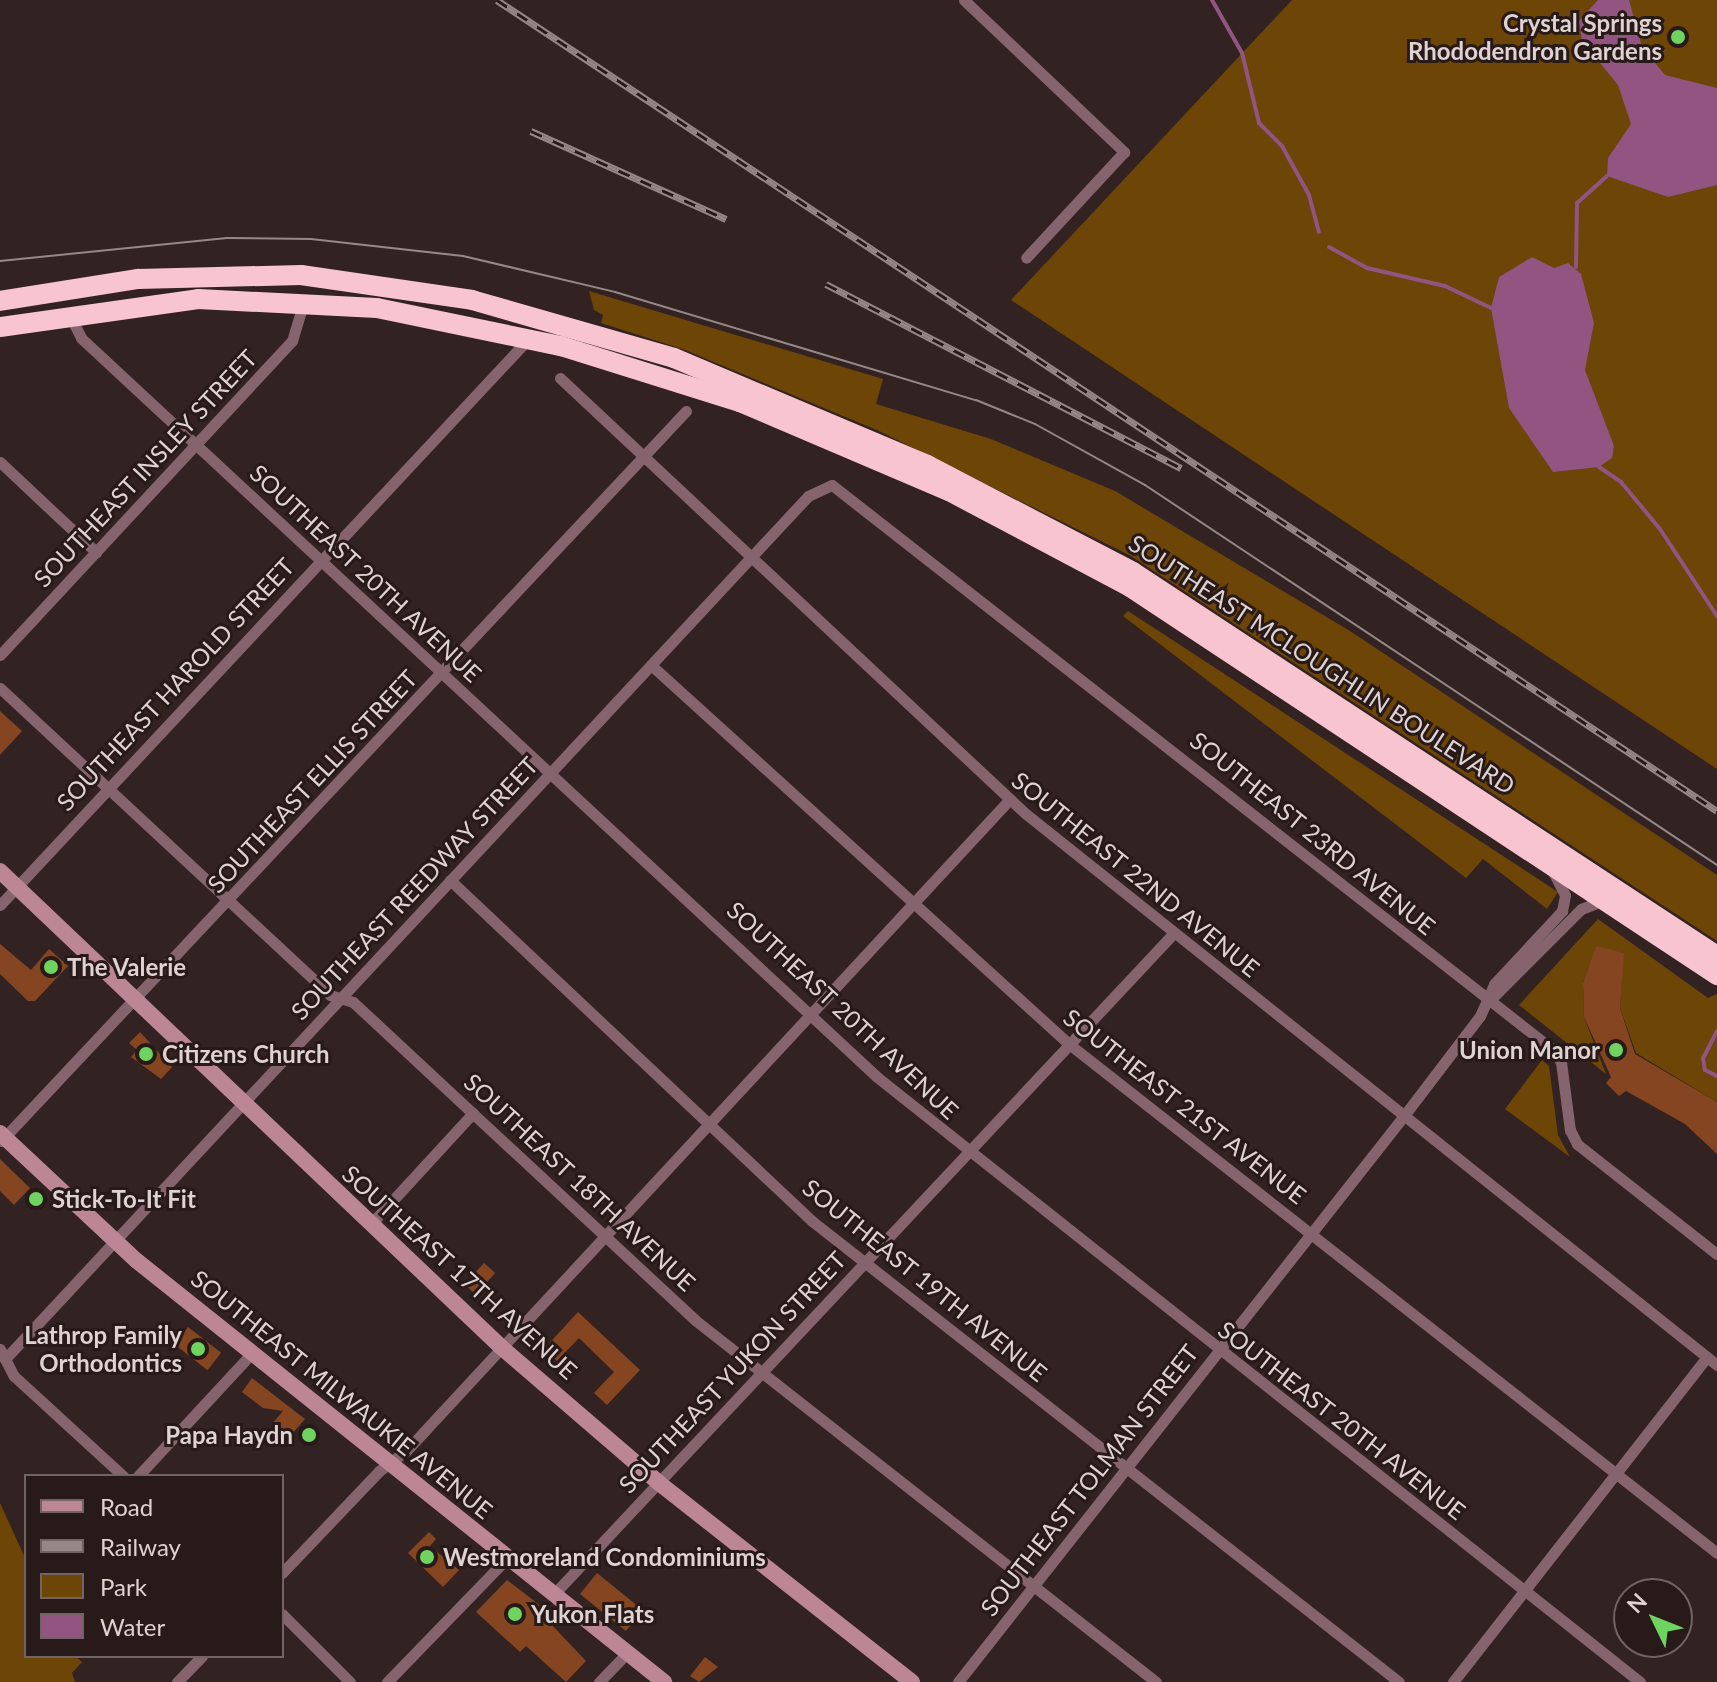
<!DOCTYPE html>
<html>
<head>
<meta charset="utf-8">
<style>
	body { margin:0 }
	#map { position:relative; width:1717px; height:1682px; overflow:hidden; background:#322322; font-family:Lato,sans-serif }
	div>[style] { position:absolute }
	.green>* { inset:0; background:#6c4507 }
	.water>* { inset:0; background:#925480 }
	.stream>* { height:4px; margin:-2px; padding:0 2px; transform-origin:2px; border-radius:2px; background:#925480 }
	.building>* { inset:0; background:#854520; transform-origin:0 0 }
	.street>* { height:11px; margin:-5.5px; padding:0 5.5px; transform-origin:5.5px; border-radius:5.5px; background:#86646d }
	.secondary>* { height:16px; margin:-8px; padding:0 8px; transform-origin:8px; border-radius:8px; background:#bc8694 }
	.highway>* { height:20px; margin:-10px; padding:0 10px; transform-origin:10px; border-radius:10px; background:#f7c4d0 }
	.tram>* { height:2px; margin:-1px; padding:0 1px; transform-origin:1px; border-radius:1px; background:#958887 }
	.rail>* { height:7px; margin-top:-3.5px; transform-origin:0; background:repeating-linear-gradient(90deg,#281a18 0 12px,#958887 0 24px); box-sizing:border-box; border-block:2px solid #958887 }
	.dots>* { width:22px; height:22px; translate:-50% -50%; box-sizing:border-box; border:4px solid #281a18; border-radius:50% }
	span { translate:-50% -50%; white-space:nowrap; text-align:center; line-height:1.15; -webkit-text-stroke:6px #281a18; paint-order:stroke }
	.poi-label { font-size:24px; color:#ded3d2; font-weight:700 }
	.right { translate:-100% -50%; text-align:right }
	.left { translate:0 -50%; text-align:left }
	.street-label { font-size:24px; color:#ded3d2 }
	.legend { position:absolute; left:24px; top:1474px; width:260px; height:184px; box-sizing:border-box; background:#281a18; border:2px solid #716462; margin:0; padding:10px 14px; list-style:none; font-size:24px; color:#ded3d2 }
	.legend li { display:flex; align-items:center; gap:16px; height:40px }
	.legend b { width:40px; border:2px solid #716462 }
	.north { position:absolute; left:1613px; top:1578px; width:80px; height:80px; box-sizing:border-box; background:#281a18; border:2px solid #716462; border-radius:50%; rotate:313deg; font-size:22px; font-weight:700; line-height:32px; text-align:center; color:#ded3d2 }
	.north::after { content:''; display:block; margin:auto; width:28px; height:36px; background:#6fd360; clip-path:polygon(50% 0,100% 100%,50% 72%,0 100%) }
</style>
</head>
<body>
<div id="map">
	<div class="green">
		<i style="clip-path:polygon(1292px 0,1717px 0,1717px 769px,1011px 300px)"></i>
		<i style="clip-path:polygon(589px 291px,883px 379px,876px 404px,991px 439px,1115px 491px,1350px 631px,1717px 875px,1717px 941px,1131px 556px,879px 431px,685px 350px,601px 323px,603px 315px,594px 310px)"></i>
		<i style="clip-path:polygon(1128px 611px,1558px 892px,1547px 909px,1483px 859px,1466px 878px,1123px 616px)"></i>
		<i style="clip-path:polygon(1598px 919px,1708px 998px,1717px 994px,1717px 1102px,1636px 1053px,1620px 1008px,1623px 953px,1596px 947px,1583px 983px,1584px 1017px,1606px 1074px,1519px 1005px)"></i>
		<i style="clip-path:polygon(1542px 1060px,1549px 1066px,1558px 1135px,1570px 1157px,1505px 1109px)"></i>
		<i style="clip-path:polygon(0 1503px,26px 1560px,26px 1656px,75px 1656px,82px 1662px,72px 1673px,75px 1682px,0 1682px)"></i>
	</div>
	<div class="water">
		<i style="clip-path:polygon(1598px 0,1629px 0,1642px 47px,1665px 75px,1717px 88px,1717px 185px,1668px 197px,1607px 176px,1608px 158px,1631px 124px,1618px 85px,1582px 41px,1579px 21px)"></i>
		<i style="clip-path:polygon(1532px 257px,1554px 268px,1568px 263px,1581px 274px,1594px 323px,1585px 370px,1614px 446px,1612px 458px,1599px 467px,1553px 472px,1509px 408px,1491px 308px,1499px 277px)"></i>
	</div>
	<div class="stream">
		<i style="left:1212px;top:0;width:61px;rotate:60.5deg"></i>
		<i style="left:1242px;top:53px;width:72px;rotate:76.3deg"></i>
		<i style="left:1259px;top:123px;width:33px;rotate:45deg"></i>
		<i style="left:1282px;top:146px;width:56px;rotate:61.1deg"></i>
		<i style="left:1309px;top:195px;width:38px;rotate:75deg"></i>
		<i style="left:1329px;top:247px;width:43px;rotate:28.9deg"></i>
		<i style="left:1367px;top:268px;width:80px;rotate:13deg"></i>
		<i style="left:1445px;top:286px;width:51px;rotate:25.6deg"></i>
		<i style="left:1576px;top:267px;width:64px;rotate:-89.1deg"></i>
		<i style="left:1577px;top:203px;width:40px;rotate:-42deg"></i>
		<i style="left:1599px;top:467px;width:27px;rotate:34deg"></i>
		<i style="left:1621px;top:482px;width:61px;rotate:50.3deg"></i>
		<i style="left:1660px;top:529px;width:104px;rotate:56.8deg"></i>
		<i style="left:1717px;top:1031px;width:30px;rotate:117deg"></i>
		<i style="left:1703px;top:1058px;width:12px;rotate:81deg"></i>
		<i style="left:1705px;top:1070px;width:13px;rotate:27deg"></i>
	</div>
	<div class="building">
		<i style="clip-path:polygon(0 711px,22px 731px,0 755px)"></i>
		<i style="clip-path:polygon(0 944px,31px 970px,49px 949px,68px 966px,35px 1001px,28px 1001px,0 974px)"></i>
		<i style="clip-path:polygon(1596px 946px,1624px 953px,1620px 1008px,1635px 1054px,1717px 1102px,1717px 1154px,1685px 1124px,1626px 1091px,1619px 1096px,1606px 1083px,1611px 1077px,1584px 1017px,1583px 983px)"></i>
		<i style="clip-path:polygon(140px 1032px,172px 1067px,161px 1079px,131px 1057px,137px 1050px,129px 1043px)"></i>
		<i style="clip-path:polygon(0 1159px,30px 1188px,14px 1205px,0 1191px)"></i>
		<i style="left:484px;top:1263px;width:15px;height:29px;rotate:42deg"></i>
		<i style="clip-path:polygon(578px 1312px,640px 1370px,607px 1405px,594px 1393px,614px 1372px,579px 1338px,557px 1361px,544px 1349px)"></i>
		<i style="left:188px;top:1327px;width:42px;height:22px;rotate:38deg"></i>
		<i style="clip-path:polygon(252px 1378px,305px 1419px,284px 1443px,272px 1424px,283px 1411px,263px 1408px,242px 1392px)"></i>
		<i style="clip-path:polygon(429px 1532px,436px 1539px,430px 1546px,459px 1570px,443px 1587px,408px 1553px)"></i>
		<i style="left:597px;top:1573px;width:59px;height:27px;rotate:39deg"></i>
		<i style="clip-path:polygon(507px 1580px,554px 1616px,549px 1622px,586px 1661px,566px 1682px,526px 1646px,520px 1652px,476px 1612px)"></i>
		<i style="clip-path:polygon(705px 1657px,718px 1667px,699px 1682px,690px 1676px)"></i>
	</div>
	<div class="street">
		<i style="left:964px;top:0;width:221px;rotate:43.5deg"></i>
		<i style="left:1124px;top:152px;width:144px;rotate:132.8deg"></i>
		<i style="left:69px;top:314px;width:27px;rotate:63deg"></i>
		<i style="left:81px;top:338px;width:1086px;rotate:42.87deg"></i>
		<i style="left:877px;top:1077px;width:974px;rotate:38.41deg"></i>
		<i style="left:560px;top:378px;width:638px;rotate:43.1deg"></i>
		<i style="left:1026px;top:814px;width:884px;rotate:38.57deg"></i>
		<i style="left:0;top:462px;width:132px;rotate:43.2deg"></i>
		<i style="left:0;top:655px;width:429px;rotate:-47.1deg"></i>
		<i style="left:292px;top:341px;width:42px;rotate:-73.3deg"></i>
		<i style="left:651px;top:665px;width:564px;rotate:42.2deg"></i>
		<i style="left:1069px;top:1044px;width:824px;rotate:38.15deg"></i>
		<i style="left:0;top:688px;width:451px;rotate:42.9deg"></i>
		<i style="left:330px;top:995px;width:24px;rotate:17deg"></i>
		<i style="left:353px;top:1002px;width:467px;rotate:42.9deg"></i>
		<i style="left:695px;top:1320px;width:586px;rotate:38.14deg"></i>
		<i style="left:450px;top:880px;width:497px;rotate:43.3deg"></i>
		<i style="left:812px;top:1221px;width:746px;rotate:38.14deg"></i>
		<i style="left:0;top:905px;width:777px;rotate:-46.98deg"></i>
		<i style="left:1489px;top:1001px;width:130px;rotate:-45deg"></i>
		<i style="left:1581px;top:909px;width:25px;rotate:-21deg"></i>
		<i style="left:1px;top:1141px;width:1001px;rotate:-46.82deg"></i>
		<i style="left:370px;top:1225px;width:152px;rotate:-47.4deg"></i>
		<i style="left:0;top:1349px;width:30px;rotate:63deg"></i>
		<i style="left:14px;top:1376px;width:148px;rotate:42.5deg"></i>
		<i style="left:5px;top:1359px;width:1179px;rotate:-47.06deg"></i>
		<i style="left:808px;top:496px;width:26px;rotate:-25deg"></i>
		<i style="left:832px;top:485px;width:915px;rotate:38.07deg"></i>
		<i style="left:1552px;top:1049px;width:16px;rotate:55deg"></i>
		<i style="left:1561px;top:1062px;width:69px;rotate:82.5deg"></i>
		<i style="left:1570px;top:1130px;width:16px;rotate:63deg"></i>
		<i style="left:1577px;top:1144px;width:178px;rotate:38.2deg"></i>
		<i style="left:138px;top:1476px;width:168px;rotate:-47.2deg"></i>
		<i style="left:282px;top:1573px;width:141px;rotate:-46.4deg"></i>
		<i style="left:379px;top:1471px;width:34px;rotate:-37deg"></i>
		<i style="left:406px;top:1451px;width:887px;rotate:-47.19deg"></i>
		<i style="left:554px;top:1594px;width:903px;rotate:-46.84deg"></i>
		<i style="left:282px;top:1614px;width:96px;rotate:45deg"></i>
		<i style="left:177px;top:1682px;width:36px;rotate:-46deg"></i>
		<i style="left:387px;top:1682px;width:174px;rotate:-45.9deg"></i>
		<i style="left:599px;top:1682px;width:40px;rotate:-46deg"></i>
		<i style="left:958px;top:1682px;width:719px;rotate:-51.78deg"></i>
		<i style="left:1403px;top:1117px;width:127px;rotate:-52.7deg"></i>
		<i style="left:1480px;top:1016px;width:35px;rotate:-66deg"></i>
		<i style="left:1494px;top:984px;width:100px;rotate:-47deg"></i>
		<i style="left:1562px;top:911px;width:16px;rotate:-79deg"></i>
		<i style="left:1565px;top:895px;width:29px;rotate:-117deg"></i>
		<i style="left:1453px;top:1682px;width:412px;rotate:-52deg"></i>
	</div>
	<div class="secondary">
		<i style="left:0;top:871px;width:691px;rotate:43.53deg"></i>
		<i style="left:501px;top:1347px;width:208px;rotate:40.7deg"></i>
		<i style="left:659px;top:1483px;width:322px;rotate:38.2deg"></i>
		<i style="left:0;top:1133px;width:187px;rotate:43.1deg"></i>
		<i style="left:137px;top:1261px;width:675px;rotate:38.62deg"></i>
	</div>
	<div class="highway">
		<i style="left:0;top:301px;width:140px;rotate:-9.1deg"></i>
		<i style="left:138px;top:279px;width:163px;rotate:-1.4deg"></i>
		<i style="left:301px;top:275px;width:173px;rotate:8.3deg"></i>
		<i style="left:472px;top:300px;width:210px;rotate:16deg"></i>
		<i style="left:674px;top:358px;width:275px;rotate:22.9deg"></i>
		<i style="left:927px;top:465px;width:232px;rotate:27.4deg"></i>
		<i style="left:1133px;top:572px;width:699px;rotate:33.33deg"></i>
		<i style="left:0;top:327px;width:200px;rotate:-8deg"></i>
		<i style="left:198px;top:299px;width:179px;rotate:2.9deg"></i>
		<i style="left:377px;top:308px;width:188px;rotate:11.7deg"></i>
		<i style="left:561px;top:346px;width:188px;rotate:17.4deg"></i>
		<i style="left:740px;top:402px;width:227px;rotate:23.1deg"></i>
		<i style="left:949px;top:491px;width:205px;rotate:27.9deg"></i>
		<i style="left:1130px;top:587px;width:704px;rotate:33.46deg"></i>
	</div>
	<div class="tram">
		<i style="left:0;top:261px;width:228px;rotate:-5.8deg"></i>
		<i style="left:227px;top:238px;width:84px;rotate:0.7deg"></i>
		<i style="left:311px;top:239px;width:153px;rotate:6.4deg"></i>
		<i style="left:463px;top:256px;width:156px;rotate:13.3deg"></i>
		<i style="left:615px;top:292px;width:377px;rotate:16.7deg"></i>
		<i style="left:976px;top:400px;width:64px;rotate:22.1deg"></i>
		<i style="left:1035px;top:424px;width:126px;rotate:29deg"></i>
		<i style="left:1145px;top:485px;width:687px;rotate:33.6deg"></i>
	</div>
	<div class="rail">
		<i style="left:497px;top:0;width:1465px;rotate:33.61deg"></i>
		<i style="left:531px;top:131px;width:214px;rotate:24.3deg"></i>
		<i style="left:826px;top:284px;width:400px;rotate:27.4deg"></i>
	</div>
	<div class="dots">
		<i style="left:1678px;top:37px;background:#6fd360"></i>
		<i style="left:51px;top:967px;background:#6fd360"></i>
		<i style="left:1616px;top:1050px;background:#6fd360"></i>
		<i style="left:146px;top:1054px;background:#6fd360"></i>
		<i style="left:36px;top:1199px;background:#6fd360"></i>
		<i style="left:198px;top:1349px;background:#6fd360"></i>
		<i style="left:309px;top:1435px;background:#6fd360"></i>
		<i style="left:427px;top:1557px;background:#6fd360"></i>
		<i style="left:515px;top:1614px;background:#6fd360"></i>
	</div>
	<div class="poi-label">
		<span class="right" style="left:1662px;top:37px">Crystal Springs<br>Rhododendron Gardens</span>
		<span class="left" style="left:67px;top:967px">The Valerie</span>
		<span class="right" style="left:1600px;top:1050px">Union Manor</span>
		<span class="left" style="left:162px;top:1054px">Citizens Church</span>
		<span class="left" style="left:52px;top:1199px">Stick-To-It Fit</span>
		<span class="right" style="left:182px;top:1349px">Lathrop Family<br>Orthodontics</span>
		<span class="right" style="left:293px;top:1435px">Papa Haydn</span>
		<span class="left" style="left:443px;top:1557px">Westmoreland Condominiums</span>
		<span class="left" style="left:531px;top:1614px">Yukon Flats</span>
	</div>
	<div class="street-label">
		<span style="left:145px;top:468px;rotate:-47deg">SOUTHEAST INSLEY STREET</span>
		<span style="left:366px;top:573px;rotate:43deg">SOUTHEAST 20TH AVENUE</span>
		<span style="left:1322px;top:664px;rotate:33deg">SOUTHEAST MCLOUGHLIN BOULEVARD</span>
		<span style="left:175px;top:684px;rotate:-47deg">SOUTHEAST HAROLD STREET</span>
		<span style="left:312px;top:781px;rotate:-47deg">SOUTHEAST ELLIS STREET</span>
		<span style="left:1313px;top:833px;rotate:39deg">SOUTHEAST 23RD AVENUE</span>
		<span style="left:1136px;top:874px;rotate:39deg">SOUTHEAST 22ND AVENUE</span>
		<span style="left:414px;top:888px;rotate:-47deg">SOUTHEAST REEDWAY STREET</span>
		<span style="left:843px;top:1010px;rotate:43deg">SOUTHEAST 20TH AVENUE</span>
		<span style="left:1185px;top:1106px;rotate:38deg">SOUTHEAST 21ST AVENUE</span>
		<span style="left:580px;top:1182px;rotate:43deg">SOUTHEAST 18TH AVENUE</span>
		<span style="left:460px;top:1272px;rotate:42deg">SOUTHEAST 17TH AVENUE</span>
		<span style="left:925px;top:1280px;rotate:39deg">SOUTHEAST 19TH AVENUE</span>
		<span style="left:732px;top:1372px;rotate:-47deg">SOUTHEAST YUKON STREET</span>
		<span style="left:342px;top:1394px;rotate:39deg">SOUTHEAST MILWAUKIE AVENUE</span>
		<span style="left:1342px;top:1420px;rotate:38deg">SOUTHEAST 20TH AVENUE</span>
		<span style="left:1089px;top:1480px;rotate:-52deg">SOUTHEAST TOLMAN STREET</span>
	</div>
	<ul class="legend">
	<li><b style="height:10px;background:#bc8694"></b>Road</li>
	<li><b style="height:10px;background:#958887"></b>Railway</li>
	<li><b style="height:22px;background:#6c4507"></b>Park</li>
	<li><b style="height:22px;background:#925480"></b>Water</li>
	</ul>
	<div class="north">N</div>
</div>
</body>
</html>
